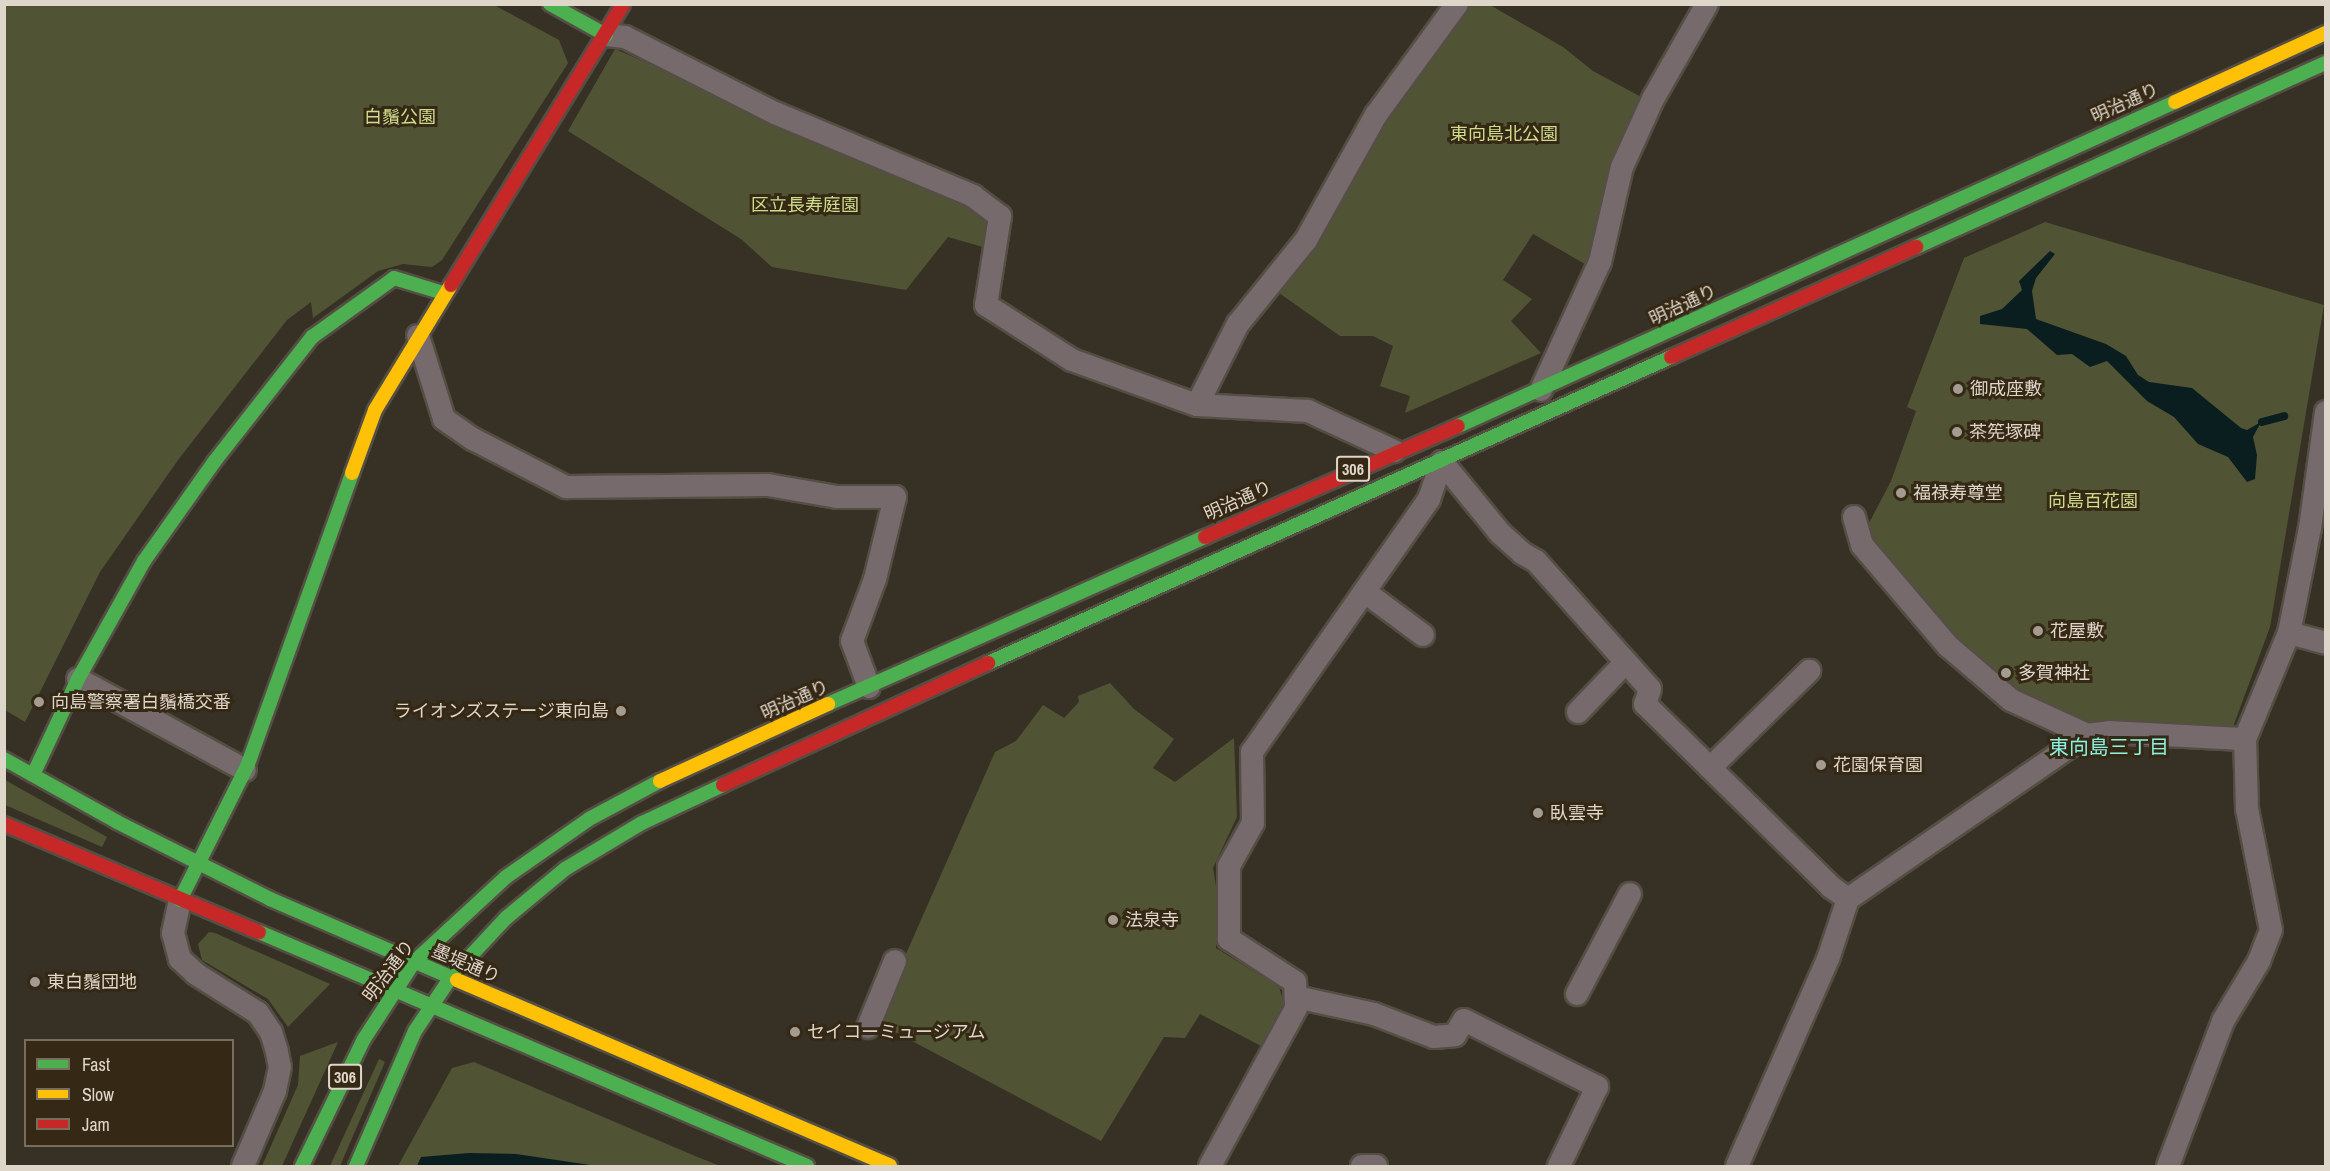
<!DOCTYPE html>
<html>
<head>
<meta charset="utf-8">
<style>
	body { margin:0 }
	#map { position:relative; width:2330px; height:1171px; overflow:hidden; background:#373125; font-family:"Archivo Narrow","Noto Sans JP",sans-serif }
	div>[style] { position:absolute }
	.green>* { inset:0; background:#505434 }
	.water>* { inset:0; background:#0a1e20 }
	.stream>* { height:8px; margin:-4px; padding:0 4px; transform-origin:4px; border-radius:4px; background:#0a1e20 }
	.roads { filter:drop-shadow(2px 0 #544e44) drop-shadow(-2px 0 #544e44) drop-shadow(0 2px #544e44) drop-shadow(0 -2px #544e44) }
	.street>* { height:22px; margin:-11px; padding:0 11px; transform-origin:11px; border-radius:11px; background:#766a6c }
	.fast>* { height:14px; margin:-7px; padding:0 7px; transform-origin:7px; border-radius:7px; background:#4caf50 }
	.slow>* { height:14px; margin:-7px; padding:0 7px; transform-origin:7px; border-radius:7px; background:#ffc107 }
	.jam>* { height:14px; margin:-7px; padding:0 7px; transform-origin:7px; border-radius:7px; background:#c62828 }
	.dots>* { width:16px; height:16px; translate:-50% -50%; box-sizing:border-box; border:3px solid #352814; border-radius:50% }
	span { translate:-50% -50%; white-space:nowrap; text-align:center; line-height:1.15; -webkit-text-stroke:6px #352814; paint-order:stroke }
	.shield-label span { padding:2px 4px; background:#352814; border:2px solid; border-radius:4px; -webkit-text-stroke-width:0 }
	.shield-label { font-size:16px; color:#dfd6ca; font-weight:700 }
	.street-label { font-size:18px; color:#dfd6ca }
	.park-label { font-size:18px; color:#cedc8b }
	.poi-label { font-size:18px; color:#dfd6ca }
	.left { translate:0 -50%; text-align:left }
	.right { translate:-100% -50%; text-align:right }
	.neighbourhood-label { font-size:20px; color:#8af2e1 }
	.frame { position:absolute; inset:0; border:6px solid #dfd6ca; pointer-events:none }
	.legend { position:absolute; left:24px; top:1039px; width:210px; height:108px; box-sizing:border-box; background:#352814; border:2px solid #796e5d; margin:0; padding:8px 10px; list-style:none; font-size:18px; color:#dfd6ca }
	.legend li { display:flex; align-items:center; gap:12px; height:30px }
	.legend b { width:30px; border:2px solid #796e5d }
</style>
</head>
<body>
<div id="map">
	<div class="green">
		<i style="clip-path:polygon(5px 5px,494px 5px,559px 40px,568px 63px,442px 260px,432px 267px,403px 264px,378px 271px,313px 318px,311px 302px,287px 320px,178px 460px,100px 572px,25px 722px,5px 710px)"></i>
		<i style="clip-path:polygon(1469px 5px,1490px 5px,1563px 47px,1593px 71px,1643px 98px,1610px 166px,1590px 267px,1533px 234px,1503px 280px,1532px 299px,1511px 321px,1541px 353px,1405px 413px,1410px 396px,1380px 386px,1393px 346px,1373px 336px,1340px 336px,1272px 288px,1319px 235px,1393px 107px)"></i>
		<i style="clip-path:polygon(615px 49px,978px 206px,987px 223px,983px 247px,948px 237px,906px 290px,772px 267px,741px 239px,568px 131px)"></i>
		<i style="clip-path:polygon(2045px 222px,2324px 305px,2270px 627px,2233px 727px,2075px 724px,2013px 694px,1952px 642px,1872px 542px,1868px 525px,1891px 481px,1916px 411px,1907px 407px,1964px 258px)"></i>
		<i style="clip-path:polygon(1110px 683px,1134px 709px,1174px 739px,1153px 768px,1175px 782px,1234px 738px,1237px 817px,1213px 868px,1218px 898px,1216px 948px,1279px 987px,1286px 1010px,1263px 1047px,1200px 1014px,1185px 1038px,1164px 1037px,1101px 1141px,876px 1022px,995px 752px,1016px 741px,1043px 705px,1064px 718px,1079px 702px,1078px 696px)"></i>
		<i style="clip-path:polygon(5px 780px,107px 837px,102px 847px,5px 805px)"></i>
		<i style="clip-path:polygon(209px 932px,215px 933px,330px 984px,288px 1027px,268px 999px,202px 960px,198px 944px)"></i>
		<i style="clip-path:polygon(338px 1042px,282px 1166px,262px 1166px,298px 1085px,300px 1056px)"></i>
		<i style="clip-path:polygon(379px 1059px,385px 1062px,340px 1166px,330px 1166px)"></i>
		<i style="clip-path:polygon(474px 1062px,695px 1156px,720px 1166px,398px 1166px,452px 1068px)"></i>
	</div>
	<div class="water">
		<i style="clip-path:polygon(2050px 251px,2055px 254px,2036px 278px,2032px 291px,2036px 319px,2106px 344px,2126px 356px,2138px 375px,2149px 382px,2192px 388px,2241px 428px,2247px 430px,2261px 422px,2253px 437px,2257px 455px,2255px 479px,2247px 482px,2228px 457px,2198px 444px,2174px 417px,2147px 401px,2107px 361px,2090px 367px,2072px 354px,2057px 355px,2027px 329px,1980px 324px,1980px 316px,2002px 309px,2022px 290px,2019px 281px)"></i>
		<i style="clip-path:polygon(469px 1153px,516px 1154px,597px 1166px,417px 1166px,421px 1157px)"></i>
	</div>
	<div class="stream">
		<i style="left:2262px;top:422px;width:23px;rotate:-15deg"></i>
	</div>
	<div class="roads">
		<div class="street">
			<i style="left:606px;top:35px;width:19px;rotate:6deg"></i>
			<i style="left:625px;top:37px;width:168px;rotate:26.9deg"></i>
			<i style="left:775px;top:113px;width:215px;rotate:22.7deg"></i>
			<i style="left:973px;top:196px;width:34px;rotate:37deg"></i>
			<i style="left:1000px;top:216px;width:90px;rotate:98.9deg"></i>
			<i style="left:986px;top:305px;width:102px;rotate:32.6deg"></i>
			<i style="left:1072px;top:360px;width:133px;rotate:19.8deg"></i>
			<i style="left:1197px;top:405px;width:111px;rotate:3.1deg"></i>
			<i style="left:1308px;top:411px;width:95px;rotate:24.9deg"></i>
			<i style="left:418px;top:336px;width:87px;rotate:72.6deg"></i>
			<i style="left:444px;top:419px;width:35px;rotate:35deg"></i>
			<i style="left:473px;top:439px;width:105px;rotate:27.3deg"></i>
			<i style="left:566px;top:487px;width:202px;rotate:-0.6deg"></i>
			<i style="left:768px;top:485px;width:70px;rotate:9.9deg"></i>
			<i style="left:837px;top:497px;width:58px"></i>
			<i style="left:895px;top:497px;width:84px;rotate:103.7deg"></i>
			<i style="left:875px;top:579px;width:66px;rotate:110.4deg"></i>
			<i style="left:852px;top:641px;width:49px;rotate:69.7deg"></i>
			<i style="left:1541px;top:390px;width:141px;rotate:-65.3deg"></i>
			<i style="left:1600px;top:262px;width:98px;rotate:-77deg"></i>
			<i style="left:1622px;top:167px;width:75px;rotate:-65.5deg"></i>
			<i style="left:1653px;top:99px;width:109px;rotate:-60.4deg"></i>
			<i style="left:1197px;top:405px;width:91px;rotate:-63.2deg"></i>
			<i style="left:1238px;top:324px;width:108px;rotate:-51deg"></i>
			<i style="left:1306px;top:240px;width:143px;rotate:-60.8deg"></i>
			<i style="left:1376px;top:115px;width:137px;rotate:-53.9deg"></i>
			<i style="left:1442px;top:462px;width:92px;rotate:50.8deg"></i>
			<i style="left:1500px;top:533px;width:30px;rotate:42deg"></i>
			<i style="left:1522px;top:553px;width:16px;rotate:30deg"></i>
			<i style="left:1536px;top:561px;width:171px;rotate:48.3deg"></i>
			<i style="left:1650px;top:689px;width:16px;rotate:108deg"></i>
			<i style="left:1645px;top:704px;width:261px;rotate:44.5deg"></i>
			<i style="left:1831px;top:887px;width:21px;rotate:35deg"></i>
			<i style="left:1848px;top:899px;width:290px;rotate:-34.5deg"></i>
			<i style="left:2087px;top:735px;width:23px;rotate:-7deg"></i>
			<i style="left:2110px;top:732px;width:135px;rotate:3deg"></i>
			<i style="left:1854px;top:517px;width:29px;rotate:74deg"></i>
			<i style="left:1862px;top:545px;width:133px;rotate:49.6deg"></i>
			<i style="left:1948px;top:646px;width:83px;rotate:40.6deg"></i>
			<i style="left:2011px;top:700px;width:84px;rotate:24.7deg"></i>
			<i style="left:1365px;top:592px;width:72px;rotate:36.6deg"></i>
			<i style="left:2289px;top:633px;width:38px;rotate:15deg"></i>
			<i style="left:78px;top:679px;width:190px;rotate:28.6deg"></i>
			<i style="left:1578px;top:712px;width:69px;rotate:-46.2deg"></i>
			<i style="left:1710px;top:768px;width:139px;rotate:-44.4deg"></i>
			<i style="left:180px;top:900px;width:34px;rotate:102deg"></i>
			<i style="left:173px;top:933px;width:27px;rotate:75deg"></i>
			<i style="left:180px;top:959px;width:22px;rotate:43deg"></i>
			<i style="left:196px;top:974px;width:73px;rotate:32.2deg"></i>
			<i style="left:258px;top:1013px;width:23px;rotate:56deg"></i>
			<i style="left:271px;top:1032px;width:21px;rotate:73deg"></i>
			<i style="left:277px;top:1052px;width:15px;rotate:79deg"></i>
			<i style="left:280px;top:1067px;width:25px;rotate:102deg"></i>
			<i style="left:275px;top:1091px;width:82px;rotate:113.1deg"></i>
			<i style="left:1577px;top:994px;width:113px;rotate:-62.1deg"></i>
			<i style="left:1296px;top:997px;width:80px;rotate:12.3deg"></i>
			<i style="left:1374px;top:1014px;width:64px;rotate:21deg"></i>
			<i style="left:1434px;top:1037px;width:21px;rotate:-5deg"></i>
			<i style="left:1455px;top:1035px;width:17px;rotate:-59deg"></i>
			<i style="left:1464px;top:1020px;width:149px;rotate:26.7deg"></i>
			<i style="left:1597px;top:1087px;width:88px;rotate:115.7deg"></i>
			<i style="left:868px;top:1027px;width:71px;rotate:-67.8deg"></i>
			<i style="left:1210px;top:1166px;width:180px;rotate:-61.4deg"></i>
			<i style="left:1296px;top:1008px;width:26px;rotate:-92deg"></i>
			<i style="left:1295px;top:982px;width:79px;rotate:-146.9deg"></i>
			<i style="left:1229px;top:939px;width:73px;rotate:-90deg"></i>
			<i style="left:1229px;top:866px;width:49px;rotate:-60.8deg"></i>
			<i style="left:1253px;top:823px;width:71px;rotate:-90.8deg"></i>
			<i style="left:1252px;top:752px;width:309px;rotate:-55deg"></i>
			<i style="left:1429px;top:499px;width:39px;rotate:-71deg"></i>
			<i style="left:1362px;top:1166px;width:14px"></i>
			<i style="left:1737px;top:1166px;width:229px;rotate:-66.3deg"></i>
			<i style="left:1829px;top:956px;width:60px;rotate:-71.6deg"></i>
			<i style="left:2168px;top:1166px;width:155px;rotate:-69.2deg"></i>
			<i style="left:2223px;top:1021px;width:70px;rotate:-59deg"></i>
			<i style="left:2259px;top:961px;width:33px;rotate:-69deg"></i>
			<i style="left:2271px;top:930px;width:123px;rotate:-101.2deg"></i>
			<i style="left:2247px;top:809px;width:70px;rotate:-91.6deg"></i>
			<i style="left:2245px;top:739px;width:115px;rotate:-67.5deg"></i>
			<i style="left:2289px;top:633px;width:107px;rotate:-78.7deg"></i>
			<i style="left:2310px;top:528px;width:117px;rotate:-82.1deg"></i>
		</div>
		<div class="fast">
			<i style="left:550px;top:4px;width:64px;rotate:29deg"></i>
			<i style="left:1916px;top:247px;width:449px;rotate:-24.2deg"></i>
			<i style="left:1458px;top:426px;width:787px;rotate:-24.32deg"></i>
			<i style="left:988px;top:663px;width:748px;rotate:-24.13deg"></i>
			<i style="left:828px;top:704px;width:412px;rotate:-23.9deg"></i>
			<i style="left:4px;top:759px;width:129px;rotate:29.1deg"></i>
			<i style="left:117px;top:822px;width:171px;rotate:26.7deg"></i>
			<i style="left:270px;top:899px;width:204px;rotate:23.4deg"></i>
			<i style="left:33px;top:775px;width:106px;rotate:-64.9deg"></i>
			<i style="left:78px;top:679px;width:135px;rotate:-60.8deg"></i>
			<i style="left:144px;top:561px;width:121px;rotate:-54.7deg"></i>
			<i style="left:214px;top:462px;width:159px;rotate:-51.9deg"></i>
			<i style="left:312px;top:337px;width:101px;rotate:-35.7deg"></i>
			<i style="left:394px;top:278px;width:51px;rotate:17deg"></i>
			<i style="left:180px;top:900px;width:152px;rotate:-63.4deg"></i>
			<i style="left:248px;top:764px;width:309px;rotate:-70.3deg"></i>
			<i style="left:259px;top:932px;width:596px;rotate:23.12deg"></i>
			<i style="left:302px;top:1166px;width:141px;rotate:-64deg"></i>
			<i style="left:364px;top:1039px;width:92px;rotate:-57deg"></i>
			<i style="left:414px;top:962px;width:125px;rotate:-42.7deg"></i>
			<i style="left:506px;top:877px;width:101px;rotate:-34.9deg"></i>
			<i style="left:589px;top:819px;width:81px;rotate:-28.2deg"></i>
			<i style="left:356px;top:1166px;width:147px;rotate:-66.4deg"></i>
			<i style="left:415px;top:1031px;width:65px;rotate:-56.3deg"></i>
			<i style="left:451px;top:977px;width:81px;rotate:-47deg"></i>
			<i style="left:506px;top:918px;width:77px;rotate:-39.7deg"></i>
			<i style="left:565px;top:869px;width:90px;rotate:-30.9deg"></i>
			<i style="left:642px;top:823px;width:89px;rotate:-25.1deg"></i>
		</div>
		<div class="slow">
			<i style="left:2175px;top:102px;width:166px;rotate:-24.6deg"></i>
			<i style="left:352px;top:473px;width:67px;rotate:-69.9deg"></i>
			<i style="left:375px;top:410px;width:146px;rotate:-58.7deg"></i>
			<i style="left:660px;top:781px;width:185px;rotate:-24.6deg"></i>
			<i style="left:457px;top:980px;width:471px;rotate:23.2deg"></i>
		</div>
		<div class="jam">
			<i style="left:451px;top:285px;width:329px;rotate:-58.5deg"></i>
			<i style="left:1671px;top:357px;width:269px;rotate:-24.2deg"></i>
			<i style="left:1205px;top:537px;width:276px;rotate:-23.7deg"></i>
			<i style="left:723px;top:785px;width:292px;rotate:-24.7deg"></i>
			<i style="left:4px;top:824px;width:277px;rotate:23deg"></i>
		</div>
	</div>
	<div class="dots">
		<i style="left:1958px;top:389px;background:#a49c90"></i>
		<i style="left:1957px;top:432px;background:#a49c90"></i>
		<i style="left:1901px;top:493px;background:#a49c90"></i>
		<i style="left:2038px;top:631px;background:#a49c90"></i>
		<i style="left:2006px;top:673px;background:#a49c90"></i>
		<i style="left:39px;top:702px;background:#a49c90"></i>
		<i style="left:621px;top:711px;background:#a49c90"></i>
		<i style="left:1821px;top:765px;background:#a49c90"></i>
		<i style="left:1538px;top:813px;background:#a49c90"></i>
		<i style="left:1113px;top:920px;background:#a49c90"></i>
		<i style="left:35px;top:982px;background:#a49c90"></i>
		<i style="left:795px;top:1032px;background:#a49c90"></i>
	</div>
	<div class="shield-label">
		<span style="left:1353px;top:469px">306</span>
		<span style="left:345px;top:1077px">306</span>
	</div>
	<div class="street-label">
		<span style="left:2125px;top:103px;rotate:-24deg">明治通り</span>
		<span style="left:1683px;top:305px;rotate:-25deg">明治通り</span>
		<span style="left:1238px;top:501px;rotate:-24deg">明治通り</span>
		<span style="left:795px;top:700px;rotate:-24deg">明治通り</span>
		<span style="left:466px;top:964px;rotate:23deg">墨堤通り</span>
		<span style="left:389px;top:971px;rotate:-53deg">明治通り</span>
	</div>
	<div class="park-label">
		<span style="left:400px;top:117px">白鬚公園</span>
		<span style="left:1504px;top:134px">東向島北公園</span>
		<span style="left:805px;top:205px">区立長寿庭園</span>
		<span style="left:2093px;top:501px">向島百花園</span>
	</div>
	<div class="poi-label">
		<span class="left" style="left:1970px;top:389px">御成座敷</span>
		<span class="left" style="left:1969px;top:432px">茶筅塚碑</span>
		<span class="left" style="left:1913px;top:493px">福禄寿尊堂</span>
		<span class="left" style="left:2050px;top:631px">花屋敷</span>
		<span class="left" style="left:2018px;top:673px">多賀神社</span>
		<span class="left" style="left:51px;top:702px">向島警察署白鬚橋交番</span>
		<span class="right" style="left:609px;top:711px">ライオンズステージ東向島</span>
		<span class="left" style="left:1833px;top:765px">花園保育園</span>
		<span class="left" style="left:1550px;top:813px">臥雲寺</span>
		<span class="left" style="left:1125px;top:920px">法泉寺</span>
		<span class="left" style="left:47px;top:982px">東白鬚団地</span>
		<span class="left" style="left:807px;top:1032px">セイコーミュージアム</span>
	</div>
	<div class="neighbourhood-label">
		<span style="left:2109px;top:746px">東向島三丁目</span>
	</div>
	<div class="frame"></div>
	<ul class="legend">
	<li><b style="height:8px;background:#4caf50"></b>Fast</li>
	<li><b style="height:8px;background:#ffc107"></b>Slow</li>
	<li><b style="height:8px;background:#c62828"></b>Jam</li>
	</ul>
</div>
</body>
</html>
